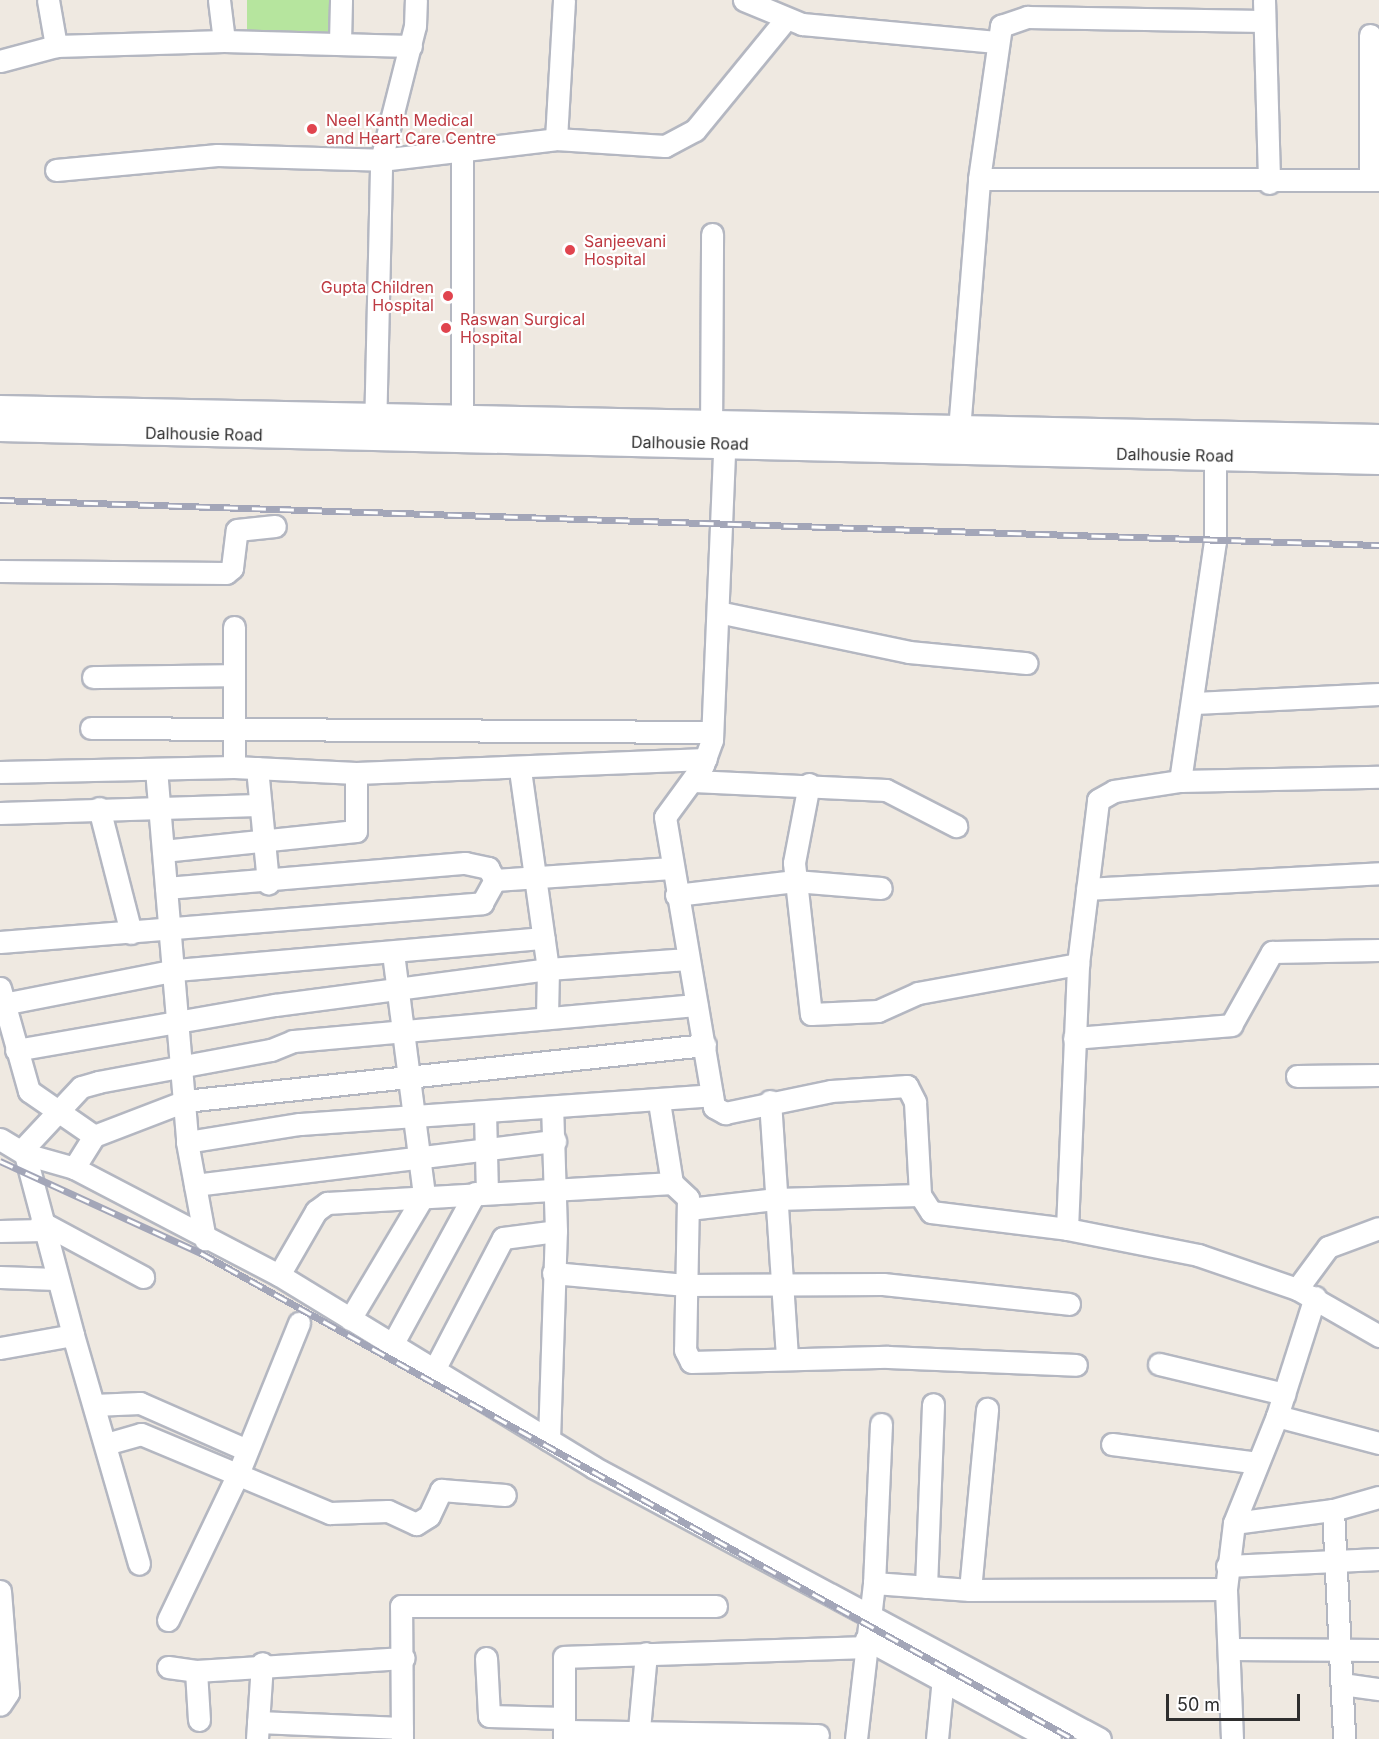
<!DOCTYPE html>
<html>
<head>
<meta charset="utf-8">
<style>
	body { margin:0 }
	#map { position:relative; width:1379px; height:1739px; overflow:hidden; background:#efe9e1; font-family:Inter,sans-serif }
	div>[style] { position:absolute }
	.green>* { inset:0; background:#b6e59e; transform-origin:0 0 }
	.roads { filter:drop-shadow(2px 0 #b4b7c1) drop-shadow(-2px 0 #b4b7c1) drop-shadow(0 2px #b4b7c1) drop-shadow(0 -2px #b4b7c1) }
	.minor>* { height:21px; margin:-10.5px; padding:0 10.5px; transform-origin:10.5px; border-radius:10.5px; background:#fff }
	.tertiary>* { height:26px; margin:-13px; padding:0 13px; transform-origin:13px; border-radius:13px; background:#fff }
	.rail>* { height:7px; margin-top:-3.5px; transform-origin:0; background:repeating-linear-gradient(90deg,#fff 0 14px,#a3a6b8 0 28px); box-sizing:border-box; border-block:2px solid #a3a6b8 }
	.dots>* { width:16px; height:16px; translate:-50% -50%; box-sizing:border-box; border:3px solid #fff; border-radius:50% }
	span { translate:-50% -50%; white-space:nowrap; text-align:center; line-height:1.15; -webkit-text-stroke:4.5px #fff; paint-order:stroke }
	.health-label { font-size:16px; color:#be3a42 }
	.left { translate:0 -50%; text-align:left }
	.right { translate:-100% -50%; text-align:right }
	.street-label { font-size:16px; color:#2e2e2e }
	.scale { position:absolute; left:1166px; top:1694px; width:134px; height:27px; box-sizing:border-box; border:3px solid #2e2e2e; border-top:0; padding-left:8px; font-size:18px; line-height:21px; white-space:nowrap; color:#2e2e2e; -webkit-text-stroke:4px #fff; paint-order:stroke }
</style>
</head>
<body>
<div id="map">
	<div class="green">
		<i style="left:247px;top:0;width:86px;height:32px"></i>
	</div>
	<div class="roads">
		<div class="minor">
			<i style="left:48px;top:0;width:47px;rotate:80.1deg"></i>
			<i style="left:56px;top:46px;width:168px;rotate:-1.7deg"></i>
			<i style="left:224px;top:41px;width:187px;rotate:1.5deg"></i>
			<i style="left:219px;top:0;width:41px;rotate:83deg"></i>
			<i style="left:744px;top:0;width:63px;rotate:22.5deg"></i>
			<i style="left:802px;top:24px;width:195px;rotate:5.3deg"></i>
			<i style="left:1264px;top:0;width:183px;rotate:88.4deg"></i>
			<i style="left:1370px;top:35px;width:145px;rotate:90deg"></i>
			<i style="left:340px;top:42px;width:42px;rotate:-88.6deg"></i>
			<i style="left:0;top:61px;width:58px;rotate:-15deg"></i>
			<i style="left:556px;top:139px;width:139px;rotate:-86.7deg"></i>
			<i style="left:56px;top:170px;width:162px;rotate:-5.3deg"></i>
			<i style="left:217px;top:155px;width:164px;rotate:1.7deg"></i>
			<i style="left:381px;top:160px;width:176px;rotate:-6.8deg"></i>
			<i style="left:556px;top:139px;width:109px;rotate:3.7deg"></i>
			<i style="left:665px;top:146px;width:34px;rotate:-28deg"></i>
			<i style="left:695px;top:130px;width:142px;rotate:-50.7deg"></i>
			<i style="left:979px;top:179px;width:400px;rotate:0.1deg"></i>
			<i style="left:462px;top:416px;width:266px;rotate:-90deg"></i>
			<i style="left:725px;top:430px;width:310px;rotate:92.4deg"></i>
			<i style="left:712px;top:740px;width:27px;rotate:110deg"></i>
			<i style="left:703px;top:765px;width:64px;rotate:126.2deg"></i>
			<i style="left:665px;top:817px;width:294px;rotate:80.4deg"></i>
			<i style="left:714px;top:1107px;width:13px;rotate:29deg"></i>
			<i style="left:725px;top:1113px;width:108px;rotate:-11.7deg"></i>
			<i style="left:831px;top:1091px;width:76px;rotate:-3.8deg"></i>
			<i style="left:907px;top:1086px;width:18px;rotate:63deg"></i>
			<i style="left:915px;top:1102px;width:93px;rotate:86.9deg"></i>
			<i style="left:920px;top:1195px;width:20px;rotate:57deg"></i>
			<i style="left:931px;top:1212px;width:137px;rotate:7.1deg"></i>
			<i style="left:1067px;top:1229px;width:134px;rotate:11.2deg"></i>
			<i style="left:1198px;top:1255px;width:105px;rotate:19deg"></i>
			<i style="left:1297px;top:1289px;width:95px;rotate:29.8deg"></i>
			<i style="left:959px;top:430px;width:252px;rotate:-85.4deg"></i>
			<i style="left:979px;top:179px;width:155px;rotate:-81.8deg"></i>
			<i style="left:1001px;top:26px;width:28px;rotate:-19deg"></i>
			<i style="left:1027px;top:17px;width:236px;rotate:1deg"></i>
			<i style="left:375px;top:433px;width:273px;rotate:-88.7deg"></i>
			<i style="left:381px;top:160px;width:138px;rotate:-75.8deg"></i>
			<i style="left:415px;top:26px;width:26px;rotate:-88deg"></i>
			<i style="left:711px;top:439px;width:205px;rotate:-89.7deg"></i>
			<i style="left:0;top:571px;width:226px;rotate:0.5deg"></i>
			<i style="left:226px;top:573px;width:8px;rotate:-40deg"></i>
			<i style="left:232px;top:568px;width:38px;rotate:-83deg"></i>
			<i style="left:237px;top:530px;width:38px;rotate:-6deg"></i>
			<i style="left:718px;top:612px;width:195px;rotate:11.8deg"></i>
			<i style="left:909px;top:652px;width:118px;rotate:5.4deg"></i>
			<i style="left:234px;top:627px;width:140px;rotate:90deg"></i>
			<i style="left:93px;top:677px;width:141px;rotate:-0.8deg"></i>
			<i style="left:1195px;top:703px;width:184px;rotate:-2.8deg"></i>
			<i style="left:91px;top:728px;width:621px;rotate:0.37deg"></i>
			<i style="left:257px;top:768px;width:116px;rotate:84.5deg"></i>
			<i style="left:156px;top:769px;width:374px;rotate:85.2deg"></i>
			<i style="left:187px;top:1142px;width:99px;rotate:79.5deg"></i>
			<i style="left:520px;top:770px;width:201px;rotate:82deg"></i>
			<i style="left:548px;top:969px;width:49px;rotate:91.2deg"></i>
			<i style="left:0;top:772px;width:234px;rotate:-1.2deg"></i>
			<i style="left:234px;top:767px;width:122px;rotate:2.8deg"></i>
			<i style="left:356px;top:773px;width:350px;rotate:-2.3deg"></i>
			<i style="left:693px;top:781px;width:193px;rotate:2.7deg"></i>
			<i style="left:886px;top:790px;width:79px;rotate:27.2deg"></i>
			<i style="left:1180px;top:781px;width:243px;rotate:-81.7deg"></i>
			<i style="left:1215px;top:541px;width:100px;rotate:-90deg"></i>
			<i style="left:809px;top:784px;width:80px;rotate:100.8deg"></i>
			<i style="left:794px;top:863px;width:152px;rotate:83.6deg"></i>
			<i style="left:811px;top:1014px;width:67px;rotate:-2.6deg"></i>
			<i style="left:878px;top:1011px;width:44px;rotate:-24.2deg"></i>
			<i style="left:918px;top:993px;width:163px;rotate:-10.3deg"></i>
			<i style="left:99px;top:808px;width:129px;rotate:75.6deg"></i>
			<i style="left:0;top:813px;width:258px;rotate:-1.8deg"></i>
			<i style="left:163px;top:851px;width:194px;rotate:-5.9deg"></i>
			<i style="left:356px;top:831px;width:58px;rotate:-90deg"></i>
			<i style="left:166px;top:888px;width:300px;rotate:-4.8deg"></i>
			<i style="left:465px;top:863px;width:24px;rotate:12deg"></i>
			<i style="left:488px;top:868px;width:14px;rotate:60deg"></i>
			<i style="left:1087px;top:889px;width:292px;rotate:-3.1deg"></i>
			<i style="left:676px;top:895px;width:120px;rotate:-6.7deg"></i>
			<i style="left:795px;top:881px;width:86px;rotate:4.7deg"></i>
			<i style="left:0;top:942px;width:484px;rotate:-4.6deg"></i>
			<i style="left:482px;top:903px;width:26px;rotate:-61deg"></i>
			<i style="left:495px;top:880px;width:177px;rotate:-3.9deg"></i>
			<i style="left:0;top:988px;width:107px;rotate:74.3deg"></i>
			<i style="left:29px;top:1091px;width:79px;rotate:34.7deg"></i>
			<i style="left:3px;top:1004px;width:176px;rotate:-11.1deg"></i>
			<i style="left:176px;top:970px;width:369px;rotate:-5deg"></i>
			<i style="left:1074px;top:1038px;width:158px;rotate:-4.7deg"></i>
			<i style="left:1231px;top:1025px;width:84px;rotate:-60.7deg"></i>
			<i style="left:1272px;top:952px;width:107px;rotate:-1.1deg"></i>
			<i style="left:16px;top:1050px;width:263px;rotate:-9.9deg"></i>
			<i style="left:275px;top:1005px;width:275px;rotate:-7.5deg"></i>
			<i style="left:548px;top:969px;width:140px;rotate:-4.1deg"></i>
			<i style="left:1297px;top:1076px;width:82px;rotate:-0.7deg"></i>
			<i style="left:770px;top:1101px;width:257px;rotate:86.2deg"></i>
			<i style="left:659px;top:1102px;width:82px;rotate:80.9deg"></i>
			<i style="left:485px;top:1112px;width:80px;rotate:88.6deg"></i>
			<i style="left:0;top:1139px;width:29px;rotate:31deg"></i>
			<i style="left:25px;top:1154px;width:187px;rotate:75.1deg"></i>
			<i style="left:73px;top:1335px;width:74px;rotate:169.9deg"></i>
			<i style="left:187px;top:1142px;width:114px;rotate:-9.1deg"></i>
			<i style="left:300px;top:1124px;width:413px;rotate:-4deg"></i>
			<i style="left:23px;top:1149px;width:85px;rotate:-46.9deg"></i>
			<i style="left:81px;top:1087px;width:18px;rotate:-16deg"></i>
			<i style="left:98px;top:1082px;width:176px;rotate:-10.5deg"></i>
			<i style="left:271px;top:1050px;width:24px;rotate:-22deg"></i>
			<i style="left:293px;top:1041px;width:405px;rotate:-5.1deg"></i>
			<i style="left:25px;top:1154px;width:51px;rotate:15.9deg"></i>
			<i style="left:74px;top:1168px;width:231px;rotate:27.6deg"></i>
			<i style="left:279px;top:1275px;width:368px;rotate:31.4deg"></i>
			<i style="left:593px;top:1467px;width:575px;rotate:28.21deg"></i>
			<i style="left:74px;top:1168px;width:38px;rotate:-58deg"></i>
			<i style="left:94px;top:1136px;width:97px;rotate:-21deg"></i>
			<i style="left:185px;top:1101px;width:523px;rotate:-6.15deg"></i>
			<i style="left:195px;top:1185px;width:363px;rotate:-7deg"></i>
			<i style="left:689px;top:1209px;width:88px;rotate:-6.6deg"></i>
			<i style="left:776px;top:1199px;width:144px;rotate:-1.6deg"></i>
			<i style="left:41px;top:1222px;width:116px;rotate:28.3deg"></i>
			<i style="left:1067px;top:1229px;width:265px;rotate:-87.6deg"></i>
			<i style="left:1078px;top:964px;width:165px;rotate:-83deg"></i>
			<i style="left:1098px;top:800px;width:18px;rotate:-29deg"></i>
			<i style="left:1114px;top:791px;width:67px;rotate:-8.6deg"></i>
			<i style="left:1180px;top:781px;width:199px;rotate:-1.2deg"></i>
			<i style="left:0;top:1231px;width:43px;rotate:-1.3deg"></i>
			<i style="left:553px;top:1273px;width:133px;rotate:5.2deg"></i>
			<i style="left:685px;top:1285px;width:198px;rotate:-0.3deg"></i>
			<i style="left:883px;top:1284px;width:187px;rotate:6.1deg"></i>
			<i style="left:279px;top:1275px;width:74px;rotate:-60deg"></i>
			<i style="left:316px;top:1211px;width:14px;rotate:-36deg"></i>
			<i style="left:327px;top:1203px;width:346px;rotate:-3.3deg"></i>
			<i style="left:672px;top:1183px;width:22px;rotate:43deg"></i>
			<i style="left:688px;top:1198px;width:152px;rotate:91.1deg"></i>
			<i style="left:685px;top:1350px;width:13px;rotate:63deg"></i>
			<i style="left:691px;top:1362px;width:197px;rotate:-1.5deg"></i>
			<i style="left:888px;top:1357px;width:188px;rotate:2.4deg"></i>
			<i style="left:0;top:1277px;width:56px;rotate:2deg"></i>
			<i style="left:1297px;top:1289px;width:52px;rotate:-53.6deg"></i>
			<i style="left:1328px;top:1247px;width:54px;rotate:-20.4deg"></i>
			<i style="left:350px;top:1319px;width:144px;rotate:-59.2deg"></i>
			<i style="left:424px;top:1195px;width:244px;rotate:-97.3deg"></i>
			<i style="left:73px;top:1335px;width:238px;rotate:73.9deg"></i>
			<i style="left:392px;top:1345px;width:173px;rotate:-61.4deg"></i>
			<i style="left:1159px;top:1364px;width:129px;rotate:13.5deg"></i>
			<i style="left:434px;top:1370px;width:149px;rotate:-62.4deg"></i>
			<i style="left:503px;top:1238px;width:53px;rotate:-7.5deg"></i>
			<i style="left:94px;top:1405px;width:46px;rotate:-2.5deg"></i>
			<i style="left:140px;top:1403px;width:117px;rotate:23.7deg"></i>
			<i style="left:1277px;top:1416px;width:106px;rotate:14.8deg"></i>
			<i style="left:881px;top:1424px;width:159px;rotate:92.5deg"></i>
			<i style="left:874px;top:1583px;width:96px;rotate:4.2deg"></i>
			<i style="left:970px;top:1590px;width:256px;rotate:-0.2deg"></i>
			<i style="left:549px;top:1440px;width:209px;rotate:-88.1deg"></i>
			<i style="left:556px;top:1231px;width:124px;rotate:-91.8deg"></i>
			<i style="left:106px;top:1444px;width:36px;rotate:-16deg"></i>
			<i style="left:141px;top:1434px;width:205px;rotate:22.7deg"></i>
			<i style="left:330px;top:1513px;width:58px;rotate:-2deg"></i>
			<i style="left:388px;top:1511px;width:31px;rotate:25deg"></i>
			<i style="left:416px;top:1524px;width:15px;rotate:-32deg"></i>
			<i style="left:429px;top:1516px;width:29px;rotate:-65deg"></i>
			<i style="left:441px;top:1490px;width:64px;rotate:4.5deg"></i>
			<i style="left:1112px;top:1444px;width:147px;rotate:7.4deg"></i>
			<i style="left:1333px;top:1510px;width:229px;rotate:87.2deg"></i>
			<i style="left:1234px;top:1523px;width:100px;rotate:-7.5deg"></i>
			<i style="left:1333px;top:1510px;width:48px;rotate:-15.8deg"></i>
			<i style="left:1227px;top:1566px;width:152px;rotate:-2.6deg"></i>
			<i style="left:926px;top:1587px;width:183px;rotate:-87.8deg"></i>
			<i style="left:970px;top:1590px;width:182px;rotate:-84.6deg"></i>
			<i style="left:0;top:1591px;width:102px;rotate:85.5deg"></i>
			<i style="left:8px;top:1693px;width:14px;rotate:124deg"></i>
			<i style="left:168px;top:1620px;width:162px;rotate:-64.4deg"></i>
			<i style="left:238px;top:1474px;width:163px;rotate:-68deg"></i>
			<i style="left:866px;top:1639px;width:209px;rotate:28.5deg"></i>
			<i style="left:1231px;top:1649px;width:148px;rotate:0.4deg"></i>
			<i style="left:486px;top:1658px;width:58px;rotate:87deg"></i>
			<i style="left:489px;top:1716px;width:75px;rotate:1.5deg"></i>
			<i style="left:168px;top:1667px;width:28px;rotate:8deg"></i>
			<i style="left:196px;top:1671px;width:208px;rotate:-3.6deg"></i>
			<i style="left:196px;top:1671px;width:49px;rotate:86.5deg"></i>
			<i style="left:1342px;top:1684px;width:37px;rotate:8deg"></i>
			<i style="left:258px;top:1722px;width:144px;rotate:2.4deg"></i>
			<i style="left:639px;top:1729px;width:76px;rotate:-84.7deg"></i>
			<i style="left:564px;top:1731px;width:254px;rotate:0.9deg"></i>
			<i style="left:257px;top:1739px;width:76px;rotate:-86.2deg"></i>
			<i style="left:402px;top:1739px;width:133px;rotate:-90.4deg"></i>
			<i style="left:401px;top:1606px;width:315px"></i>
			<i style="left:564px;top:1739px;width:82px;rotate:-90deg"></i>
			<i style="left:564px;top:1657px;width:301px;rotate:-1.9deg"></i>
			<i style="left:856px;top:1739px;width:157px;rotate:-83.4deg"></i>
			<i style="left:937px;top:1739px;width:72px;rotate:-84.4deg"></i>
			<i style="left:1232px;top:1739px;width:150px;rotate:-92.3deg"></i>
			<i style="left:1226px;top:1589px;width:66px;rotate:-83.1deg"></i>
			<i style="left:1234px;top:1523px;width:115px;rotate:-68.1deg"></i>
			<i style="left:1277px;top:1416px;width:125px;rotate:-72.3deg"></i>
		</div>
		<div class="tertiary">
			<i style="left:0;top:409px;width:1379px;rotate:1.2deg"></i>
			<i style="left:0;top:428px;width:1379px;rotate:1.37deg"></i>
		</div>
	</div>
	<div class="rail">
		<i style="left:0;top:500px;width:1380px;rotate:1.87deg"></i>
		<i style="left:0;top:1161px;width:221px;rotate:24.6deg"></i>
		<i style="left:201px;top:1253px;width:998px;rotate:29.13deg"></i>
	</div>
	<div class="dots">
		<i style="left:312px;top:129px;background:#e0444e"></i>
		<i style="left:570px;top:250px;background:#e0444e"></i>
		<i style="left:448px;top:296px;background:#e0444e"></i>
		<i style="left:446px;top:328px;background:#e0444e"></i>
	</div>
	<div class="health-label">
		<span class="left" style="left:326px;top:129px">Neel Kanth Medical<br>and Heart Care Centre</span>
		<span class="left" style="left:584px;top:250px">Sanjeevani<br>Hospital</span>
		<span class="right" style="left:434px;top:296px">Gupta Children<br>Hospital</span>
		<span class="left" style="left:460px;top:328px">Raswan Surgical<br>Hospital</span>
	</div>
	<div class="street-label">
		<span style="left:204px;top:434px;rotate:1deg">Dalhousie Road</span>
		<span style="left:690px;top:443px;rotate:1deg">Dalhousie Road</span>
		<span style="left:1175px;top:455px;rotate:1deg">Dalhousie Road</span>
	</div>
	<div class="scale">50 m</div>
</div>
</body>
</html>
